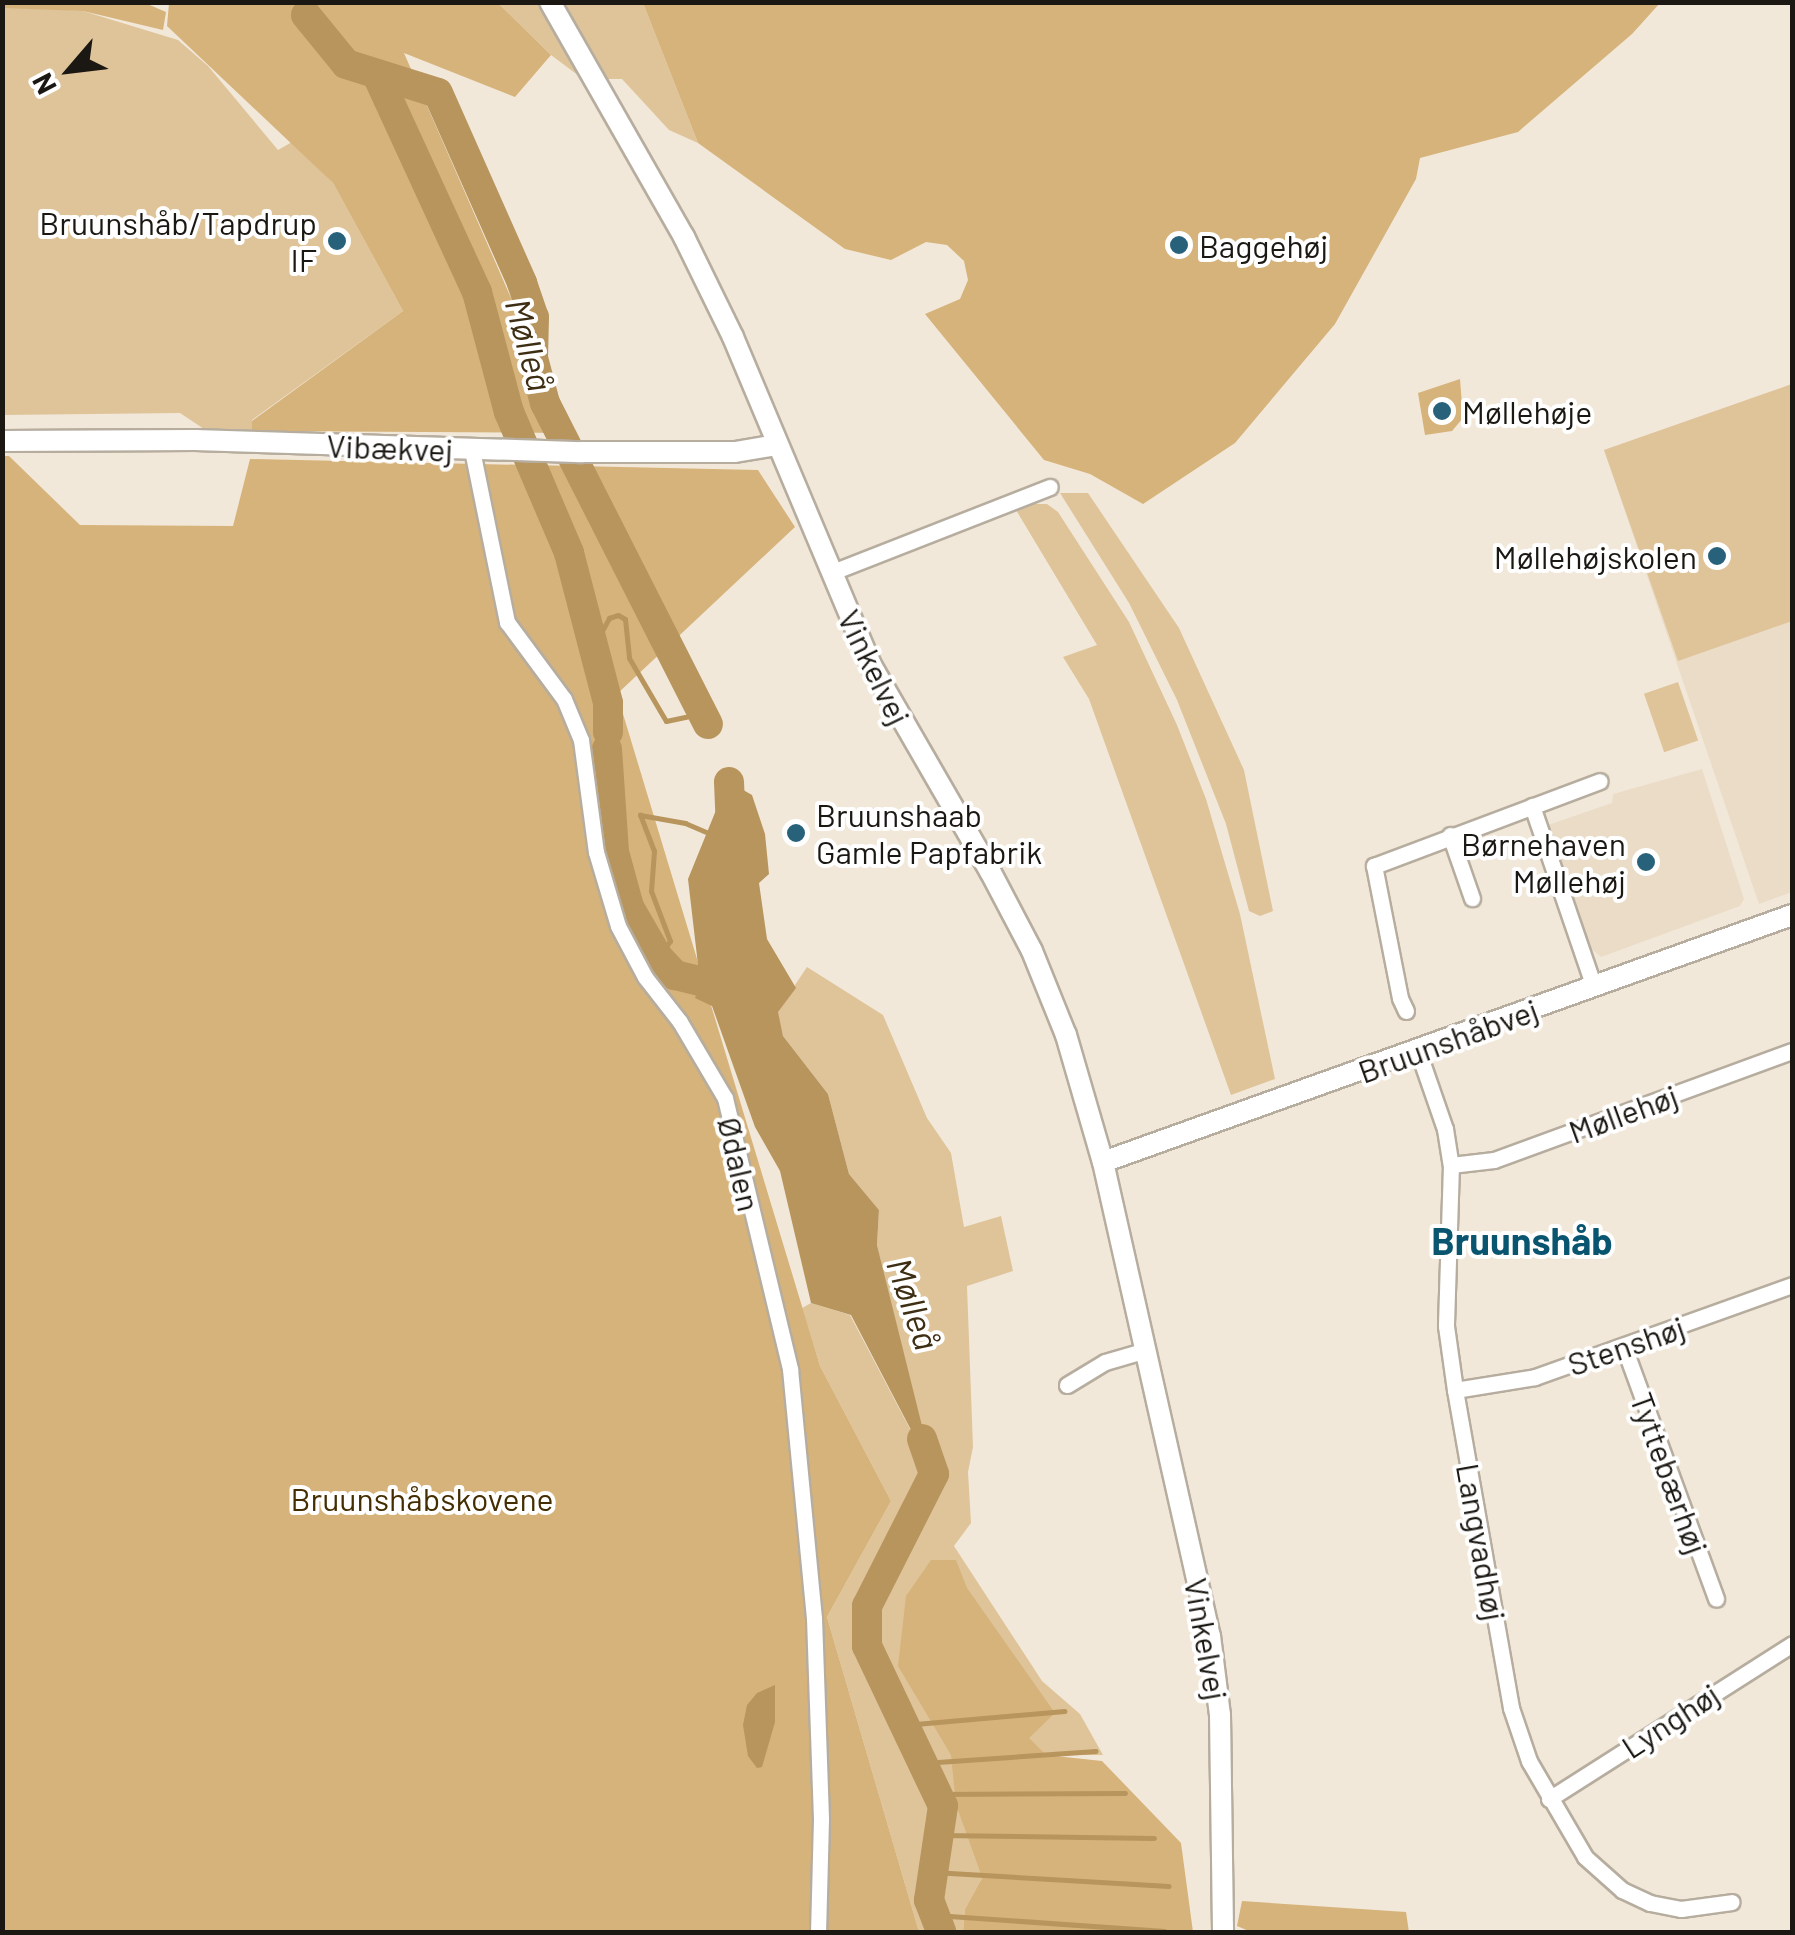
<!DOCTYPE html>
<html>
<head>
<meta charset="utf-8">
<style>
	body { margin:0 }
	#map { position:relative; width:1795px; height:1935px; overflow:hidden; background:#f2e8d9; font-family:Barlow,sans-serif }
	div>[style] { position:absolute }
	.built>* { inset:0; background:#eadcc7 }
	.green>* { inset:0; background:#dfc49a; transform-origin:0 0 }
	.forest>* { inset:0; background:#d6b37a }
	.water>* { inset:0; background:#b7955d }
	.stream>* { height:5px; margin:-2.5px; padding:0 2.5px; transform-origin:2.5px; border-radius:2.5px; background:#b7955d }
	.river>* { height:30px; margin:-15px; padding:0 15px; transform-origin:15px; border-radius:15px; background:#b7955d }
	.roads { filter:drop-shadow(2px 0 #b6ad9f) drop-shadow(-2px 0 #b6ad9f) drop-shadow(0 2px #b6ad9f) drop-shadow(0 -2px #b6ad9f) }
	.minor>* { height:15px; margin:-7.5px; padding:0 7.5px; transform-origin:7.5px; border-radius:7.5px; background:#fff }
	.tertiary>* { height:20px; margin:-10px; padding:0 10px; transform-origin:10px; border-radius:10px; background:#fff }
	.dots>* { width:28px; height:28px; translate:-50% -50%; box-sizing:border-box; border:5px solid #fff; border-radius:50% }
	span { translate:-50% -50%; white-space:nowrap; text-align:center; line-height:1.15; -webkit-text-stroke:8px #fff; paint-order:stroke }
	.poi-label { font-size:32px; color:#1b1813 }
	.right { translate:-100% -50%; text-align:right }
	.left { translate:0 -50%; text-align:left }
	.street-label { font-size:32px; color:#1b1813 }
	.park-label { font-size:32px; color:#442d00 }
	.water-label { font-size:35px; color:#3d2e14; font-style:italic }
	.quarter-label { font-size:38px; color:#095570; font-weight:700 }
	.frame { position:absolute; inset:0; border:5px solid #1b1813; pointer-events:none }
	.north { position:absolute; left:20px; top:20px; width:100px; height:100px; -webkit-text-stroke:8px #fff; paint-order:stroke; rotate:242deg; font-size:28px; font-weight:700; line-height:40px; text-align:center; color:#1b1813 }
	.north::after { content:''; display:block; margin:auto; width:35px; height:45px; background:#1b1813; clip-path:polygon(50% 0,100% 100%,50% 72%,0 100%) }
</style>
</head>
<body>
<div id="map">
	<div class="built">
		<i style="clip-path:polygon(1792px 384px,1792px 892px,1759px 904px,1604px 450px)"></i>
		<i style="clip-path:polygon(1702px 769px,1744px 899px,1740px 906px,1601px 957px,1589px 947px,1548px 825px,1612px 803px,1613px 794px)"></i>
	</div>
	<div class="green">
		<i style="clip-path:polygon(498px 3px,537px 3px,579px 76px,551px 55px)"></i>
		<i style="clip-path:polygon(559px 3px,643px 3px,698px 143px,669px 130px,622px 79px,605px 79px)"></i>
		<i style="clip-path:polygon(11px 6px,83px 11px,178px 40px,208px 66px,278px 150px,292px 142px,333px 183px,403px 311px,252px 420px,252px 431px,204px 429px,180px 413px,3px 415px,3px 8px)"></i>
		<i style="clip-path:polygon(1792px 384px,1792px 621px,1678px 661px,1604px 450px)"></i>
		<i style="clip-path:polygon(1060px 493px,1088px 493px,1179px 628px,1244px 770px,1273px 911px,1260px 916px,1249px 911px,1226px 824px,1177px 700px,1129px 603px)"></i>
		<i style="clip-path:polygon(1032px 504px,1047px 504px,1058px 512px,1129px 622px,1177px 725px,1206px 799px,1240px 914px,1275px 1079px,1231px 1095px,1089px 699px,1063px 657px,1097px 645px,1016px 510px)"></i>
		<i style="left:1678px;top:682px;width:62px;height:36px;rotate:71deg"></i>
		<i style="clip-path:polygon(807px 967px,883px 1015px,927px 1118px,951px 1153px,964px 1227px,1001px 1216px,1013px 1271px,967px 1286px,973px 1447px,968px 1472px,971px 1523px,954px 1546px,1042px 1681px,1080px 1714px,1103px 1755px,1046px 1755px,958px 1810px,982px 1878px,965px 1909px,963px 1932px,919px 1932px,827px 1617px,891px 1501px,820px 1366px,802px 1308px,811px 1303px,850px 1315px,931px 1469px,877px 1245px,879px 1210px,849px 1174px,828px 1094px,783px 1036px,777px 1012px)"></i>
	</div>
	<div class="forest">
		<i style="clip-path:polygon(3px 2px,145px 3px,166px 12px,163px 30px,83px 11px,3px 8px)"></i>
		<i style="clip-path:polygon(169px 3px,498px 3px,551px 55px,515px 97px,404px 53px,570px 433px,252px 431px,252px 421px,403px 311px,333px 183px,167px 26px)"></i>
		<i style="clip-path:polygon(643px 3px,643px 2px,1660px 3px,1632px 34px,1518px 132px,1420px 158px,1416px 179px,1335px 324px,1235px 443px,1143px 504px,1090px 474px,1044px 460px,925px 314px,960px 299px,968px 280px,964px 261px,947px 245px,926px 242px,891px 260px,845px 249px,698px 143px)"></i>
		<i style="clip-path:polygon(1460px 379px,1463px 418px,1452px 431px,1425px 435px,1418px 393px)"></i>
		<i style="clip-path:polygon(3px 456px,9px 456px,80px 525px,233px 526px,250px 459px,758px 470px,795px 527px,617px 694px,820px 1366px,891px 1501px,827px 1617px,919px 1932px,3px 1932px)"></i>
		<i style="clip-path:polygon(931px 1560px,956px 1560px,967px 1588px,1055px 1713px,1029px 1738px,1046px 1755px,1102px 1761px,1181px 1843px,1193px 1932px,963px 1932px,965px 1909px,982px 1878px,956px 1805px,951px 1755px,898px 1666px,906px 1596px)"></i>
		<i style="clip-path:polygon(1242px 1901px,1406px 1912px,1409px 1932px,1251px 1932px,1237px 1926px)"></i>
	</div>
	<div class="water">
		<i style="clip-path:polygon(738px 787px,752px 795px,765px 834px,769px 874px,759px 883px,767px 939px,796px 988px,778px 1012px,783px 1036px,828px 1094px,849px 1174px,879px 1210px,877px 1245px,934px 1474px,851px 1315px,811px 1303px,780px 1171px,755px 1127px,712px 1006px,695px 998px,700px 982px,688px 879px,723px 793px)"></i>
		<i style="clip-path:polygon(775px 1685px,775px 1722px,762px 1767px,757px 1768px,748px 1756px,743px 1725px,747px 1705px,757px 1693px)"></i>
	</div>
	<div class="stream">
		<i style="left:589px;top:641px;width:9px;rotate:-18deg"></i>
		<i style="left:598px;top:638px;width:23px;rotate:-61deg"></i>
		<i style="left:609px;top:618px;width:9px;rotate:-18deg"></i>
		<i style="left:618px;top:615px;width:8px;rotate:30deg"></i>
		<i style="left:625px;top:619px;width:39px;rotate:84deg"></i>
		<i style="left:629px;top:658px;width:73px;rotate:59.6deg"></i>
		<i style="left:666px;top:721px;width:35px;rotate:-12deg"></i>
		<i style="left:658px;top:957px;width:20px;rotate:-53deg"></i>
		<i style="left:670px;top:941px;width:53px;rotate:-110.8deg"></i>
		<i style="left:651px;top:891px;width:40px;rotate:-85.7deg"></i>
		<i style="left:654px;top:851px;width:39px;rotate:-111deg"></i>
		<i style="left:640px;top:815px;width:46px;rotate:10.1deg"></i>
		<i style="left:685px;top:823px;width:28px;rotate:23deg"></i>
		<i style="left:904px;top:1725px;width:161px;rotate:-5deg"></i>
		<i style="left:923px;top:1763px;width:173px;rotate:-4deg"></i>
		<i style="left:937px;top:1794px;width:188px;rotate:-0.3deg"></i>
		<i style="left:939px;top:1835px;width:215px;rotate:0.8deg"></i>
		<i style="left:933px;top:1872px;width:236px;rotate:3.4deg"></i>
		<i style="left:935px;top:1915px;width:230px;rotate:4deg"></i>
	</div>
	<div class="river">
		<i style="left:306px;top:15px;width:63px;rotate:50.8deg"></i>
		<i style="left:346px;top:64px;width:96px;rotate:17.5deg"></i>
		<i style="left:438px;top:93px;width:208px;rotate:66.1deg"></i>
		<i style="left:522px;top:283px;width:36px;rotate:71deg"></i>
		<i style="left:534px;top:317px;width:41px;rotate:91.4deg"></i>
		<i style="left:533px;top:358px;width:47px;rotate:75.1deg"></i>
		<i style="left:545px;top:403px;width:360px;rotate:63.1deg"></i>
		<i style="left:378px;top:77px;width:237px;rotate:65.3deg"></i>
		<i style="left:477px;top:292px;width:124px;rotate:75.1deg"></i>
		<i style="left:509px;top:412px;width:153px;rotate:66.9deg"></i>
		<i style="left:569px;top:553px;width:155px;rotate:75.4deg"></i>
		<i style="left:608px;top:703px;width:29px;rotate:90deg"></i>
		<i style="left:607px;top:749px;width:103px;rotate:86.1deg"></i>
		<i style="left:614px;top:852px;width:57px;rotate:74.7deg"></i>
		<i style="left:629px;top:907px;width:58px;rotate:59.9deg"></i>
		<i style="left:658px;top:957px;width:25px;rotate:47deg"></i>
		<i style="left:675px;top:975px;width:63px;rotate:13.8deg"></i>
		<i style="left:729px;top:782px;width:47px;rotate:87.6deg"></i>
		<i style="left:922px;top:1439px;width:37px;rotate:71deg"></i>
		<i style="left:934px;top:1474px;width:148px;rotate:116.9deg"></i>
		<i style="left:867px;top:1606px;width:40px;rotate:90deg"></i>
		<i style="left:867px;top:1646px;width:177px;rotate:64.6deg"></i>
		<i style="left:943px;top:1806px;width:95px;rotate:98.5deg"></i>
		<i style="left:929px;top:1900px;width:34px;rotate:69deg"></i>
	</div>
	<div class="roads">
		<div class="minor">
			<i style="left:472px;top:450px;width:176px;rotate:78.5deg"></i>
			<i style="left:507px;top:622px;width:96px;rotate:53.5deg"></i>
			<i style="left:564px;top:699px;width:44px;rotate:67.5deg"></i>
			<i style="left:581px;top:740px;width:113px;rotate:82.4deg"></i>
			<i style="left:596px;top:852px;width:77px;rotate:73.4deg"></i>
			<i style="left:618px;top:926px;width:58px;rotate:62.1deg"></i>
			<i style="left:645px;top:977px;width:57px;rotate:52.1deg"></i>
			<i style="left:680px;top:1022px;width:88px;rotate:59.4deg"></i>
			<i style="left:725px;top:1098px;width:279px;rotate:76.5deg"></i>
			<i style="left:790px;top:1369px;width:250px;rotate:84.5deg"></i>
			<i style="left:814px;top:1618px;width:201px;rotate:88deg"></i>
			<i style="left:821px;top:1819px;width:113px;rotate:91.5deg"></i>
			<i style="left:830px;top:573px;width:236px;rotate:-21.4deg"></i>
			<i style="left:1532px;top:806px;width:191px;rotate:71.1deg"></i>
			<i style="left:1450px;top:835px;width:67px;rotate:70.8deg"></i>
			<i style="left:1406px;top:1011px;width:14px;rotate:-115deg"></i>
			<i style="left:1400px;top:998px;width:135px;rotate:-101.1deg"></i>
			<i style="left:1374px;top:866px;width:241px;rotate:-20.6deg"></i>
			<i style="left:1418px;top:1051px;width:83px;rotate:70.9deg"></i>
			<i style="left:1445px;top:1129px;width:36px;rotate:81deg"></i>
			<i style="left:1451px;top:1165px;width:161px;rotate:91.8deg"></i>
			<i style="left:1446px;top:1326px;width:65px;rotate:82deg"></i>
			<i style="left:1455px;top:1390px;width:323px;rotate:80deg"></i>
			<i style="left:1511px;top:1708px;width:56px;rotate:71.2deg"></i>
			<i style="left:1529px;top:1761px;width:111px;rotate:59.7deg"></i>
			<i style="left:1585px;top:1857px;width:50px;rotate:41.7deg"></i>
			<i style="left:1622px;top:1890px;width:31px;rotate:25deg"></i>
			<i style="left:1650px;top:1903px;width:32px;rotate:11deg"></i>
			<i style="left:1681px;top:1909px;width:51px;rotate:-7.8deg"></i>
			<i style="left:1451px;top:1165px;width:43px;rotate:-6.6deg"></i>
			<i style="left:1494px;top:1160px;width:317px;rotate:-20.1deg"></i>
			<i style="left:1624px;top:1347px;width:268px;rotate:69.9deg"></i>
			<i style="left:1067px;top:1385px;width:44px;rotate:-31.2deg"></i>
			<i style="left:1105px;top:1362px;width:43px;rotate:-16.3deg"></i>
			<i style="left:1455px;top:1390px;width:81px;rotate:-9.2deg"></i>
			<i style="left:1535px;top:1377px;width:273px;rotate:-19.7deg"></i>
			<i style="left:1549px;top:1799px;width:288px;rotate:-32.5deg"></i>
		</div>
		<div class="tertiary">
			<i style="left:550px;top:2px;width:271px;rotate:60.3deg"></i>
			<i style="left:684px;top:237px;width:111px;rotate:63.9deg"></i>
			<i style="left:733px;top:337px;width:358px;rotate:67.2deg"></i>
			<i style="left:872px;top:667px;width:236px;rotate:60deg"></i>
			<i style="left:990px;top:871px;width:90px;rotate:62.3deg"></i>
			<i style="left:1032px;top:951px;width:91px;rotate:68deg"></i>
			<i style="left:1066px;top:1035px;width:132px;rotate:73.8deg"></i>
			<i style="left:1103px;top:1162px;width:486px;rotate:77.3deg"></i>
			<i style="left:1210px;top:1636px;width:80px;rotate:82.8deg"></i>
			<i style="left:1220px;top:1715px;width:217px;rotate:89.2deg"></i>
			<i style="left:2px;top:441px;width:193px;rotate:-0.3deg"></i>
			<i style="left:195px;top:440px;width:387px;rotate:1.8deg"></i>
			<i style="left:582px;top:452px;width:153px"></i>
			<i style="left:735px;top:452px;width:43px;rotate:-9.5deg"></i>
			<i style="left:1103px;top:1162px;width:732px;rotate:-19.72deg"></i>
		</div>
	</div>
	<div class="dots">
		<i style="left:337px;top:241px;background:#27617a"></i>
		<i style="left:1179px;top:245px;background:#27617a"></i>
		<i style="left:1442px;top:411px;background:#27617a"></i>
		<i style="left:1717px;top:556px;background:#27617a"></i>
		<i style="left:796px;top:833px;background:#27617a"></i>
		<i style="left:1646px;top:862px;background:#27617a"></i>
	</div>
	<div class="poi-label">
		<span class="right" style="left:317px;top:241px">Bruunshåb/Tapdrup<br>IF</span>
		<span class="left" style="left:1199px;top:245px">Baggehøj</span>
		<span class="left" style="left:1462px;top:411px">Møllehøje</span>
		<span class="right" style="left:1697px;top:556px">Møllehøjskolen</span>
		<span class="left" style="left:816px;top:833px">Bruunshaab<br>Gamle Papfabrik</span>
		<span class="right" style="left:1626px;top:862px">Børnehaven<br>Møllehøj</span>
	</div>
	<div class="street-label">
		<span style="left:390px;top:447px;rotate:2deg">Vibækvej</span>
		<span style="left:875px;top:667px;rotate:64deg">Vinkelvej</span>
		<span style="left:1448px;top:1040px;rotate:-20deg">Bruunshåbvej</span>
		<span style="left:1623px;top:1113px;rotate:-20deg">Møllehøj</span>
		<span style="left:740px;top:1164px;rotate:77deg">Ødalen</span>
		<span style="left:1626px;top:1345px;rotate:-19deg">Stenshøj</span>
		<span style="left:1670px;top:1473px;rotate:70deg">Tyttebærhøj</span>
		<span style="left:1482px;top:1542px;rotate:80deg">Langvadhøj</span>
		<span style="left:1207px;top:1639px;rotate:80deg">Vinkelvej</span>
		<span style="left:1670px;top:1720px;rotate:-33deg">Lynghøj</span>
	</div>
	<div class="park-label">
		<span style="left:422px;top:1498px">Bruunshåbskovene</span>
	</div>
	<div class="water-label">
		<span style="left:530px;top:344px;rotate:75deg">Mølleå</span>
		<span style="left:914px;top:1303px;rotate:71deg">Mølleå</span>
	</div>
	<div class="quarter-label">
		<span style="left:1522px;top:1241px">Bruunshåb</span>
	</div>
	<div class="frame"></div>
	<div class="north">N</div>
</div>
</body>
</html>
